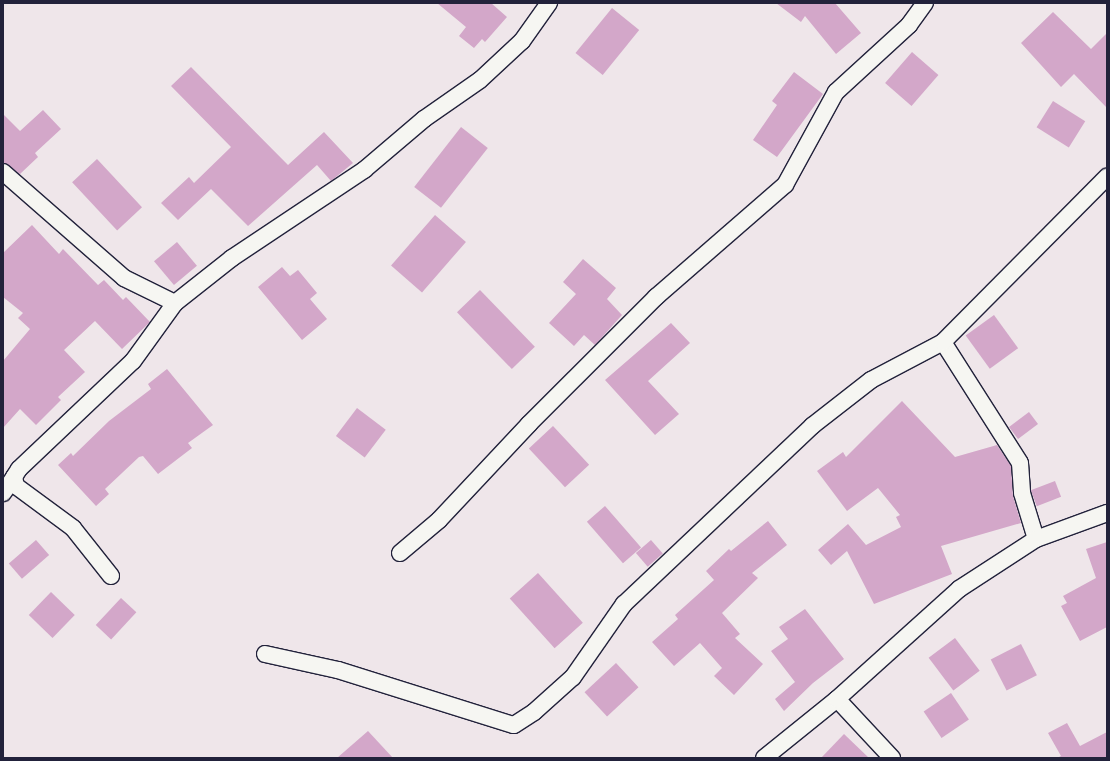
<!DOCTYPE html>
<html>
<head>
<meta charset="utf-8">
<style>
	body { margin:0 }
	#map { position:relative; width:1110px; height:761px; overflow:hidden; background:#efe6ea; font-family:"Comic Neue",sans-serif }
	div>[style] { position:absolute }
	.building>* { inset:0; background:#d3a7c9; transform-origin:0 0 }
	.roads { filter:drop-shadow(1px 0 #22223b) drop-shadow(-1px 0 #22223b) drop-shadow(0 1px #22223b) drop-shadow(0 -1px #22223b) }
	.minor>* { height:16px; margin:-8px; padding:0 8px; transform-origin:8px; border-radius:8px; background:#f6f6f2 }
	span { translate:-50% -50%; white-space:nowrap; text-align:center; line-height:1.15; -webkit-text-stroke:4px #f6f6f2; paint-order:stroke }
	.frame { position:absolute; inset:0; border:4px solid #22223b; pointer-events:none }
</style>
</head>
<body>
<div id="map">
	<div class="building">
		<i style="clip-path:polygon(437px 3px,491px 3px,507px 17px,485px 42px,482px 39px,474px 48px,459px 36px,466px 27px)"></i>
		<i style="clip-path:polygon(776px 3px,835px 3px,861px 33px,836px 54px,805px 16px,801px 22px)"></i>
		<i style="left:612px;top:8px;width:35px;height:58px;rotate:39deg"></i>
		<i style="clip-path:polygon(1053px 12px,1091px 49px,1107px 33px,1107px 108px,1074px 74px,1061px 87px,1021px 43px)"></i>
		<i style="left:912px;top:52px;width:35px;height:41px;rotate:41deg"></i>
		<i style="clip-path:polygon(191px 67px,288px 165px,324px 132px,353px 163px,331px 181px,317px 165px,248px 226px,211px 189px,178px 220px,161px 203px,189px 177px,194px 183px,231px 147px,171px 86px)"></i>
		<i style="clip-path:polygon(794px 72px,823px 94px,777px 157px,753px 140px,777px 105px,772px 101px)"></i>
		<i style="left:1053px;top:101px;width:38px;height:31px;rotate:32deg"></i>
		<i style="clip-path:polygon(43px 110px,61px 129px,35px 153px,38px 157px,20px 174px,3px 163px,3px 114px,20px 131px)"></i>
		<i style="left:461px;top:127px;width:34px;height:76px;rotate:38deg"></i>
		<i style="left:97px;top:159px;width:66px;height:34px;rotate:47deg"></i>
		<i style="left:435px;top:215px;width:41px;height:67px;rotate:41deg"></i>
		<i style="clip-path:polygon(32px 225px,59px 254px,63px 249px,98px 285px,104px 280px,123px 300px,126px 297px,150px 322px,122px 349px,95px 321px,64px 350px,85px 372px,58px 397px,61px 400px,36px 425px,20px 409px,3px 428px,3px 361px,30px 329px,18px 318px,23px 313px,3px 297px,3px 253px)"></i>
		<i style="left:177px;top:242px;width:31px;height:30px;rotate:50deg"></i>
		<i style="clip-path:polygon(583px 259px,616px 288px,607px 299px,622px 315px,595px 345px,584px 335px,574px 346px,549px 323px,576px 294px,563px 282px)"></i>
		<i style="clip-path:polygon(282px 267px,290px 276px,298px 270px,317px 293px,310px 299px,327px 319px,302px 340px,258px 287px)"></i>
		<i style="left:480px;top:290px;width:79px;height:32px;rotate:46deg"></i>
		<i style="left:994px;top:315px;width:41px;height:35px;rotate:54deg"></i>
		<i style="clip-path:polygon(671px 323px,690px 343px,648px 381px,679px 414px,655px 435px,605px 380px)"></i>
		<i style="clip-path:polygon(167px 369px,213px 425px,188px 443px,192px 448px,158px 474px,143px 456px,139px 457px,105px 489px,109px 494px,96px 506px,58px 465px,71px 453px,73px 456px,109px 421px,151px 389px,148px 384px)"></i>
		<i style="clip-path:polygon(902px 401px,955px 457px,997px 445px,1011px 466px,1013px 496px,1021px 523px,941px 546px,952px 574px,874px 604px,847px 551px,831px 565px,818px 550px,848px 524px,866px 545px,901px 527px,896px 517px,900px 515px,878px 488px,847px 511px,817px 471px,843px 452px,846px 457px)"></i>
		<i style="left:357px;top:408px;width:36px;height:35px;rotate:37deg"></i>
		<i style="left:1029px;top:412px;width:15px;height:25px;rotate:53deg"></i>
		<i style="left:553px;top:426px;width:53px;height:33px;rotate:47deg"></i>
		<i style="left:1055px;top:481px;width:17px;height:26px;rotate:69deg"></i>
		<i style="left:605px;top:506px;width:55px;height:24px;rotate:49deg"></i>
		<i style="clip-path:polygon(768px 521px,787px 545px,752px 573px,758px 578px,722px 613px,740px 634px,735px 638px,763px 664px,734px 695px,714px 676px,722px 668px,700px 643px,674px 666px,652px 642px,678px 619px,675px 615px,714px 580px,706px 571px,729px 549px,731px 551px)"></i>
		<i style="left:36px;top:540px;width:20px;height:36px;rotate:49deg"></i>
		<i style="left:651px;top:540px;width:18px;height:20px;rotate:49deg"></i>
		<i style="clip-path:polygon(1107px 542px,1107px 627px,1080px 641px,1061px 606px,1067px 603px,1063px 596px,1096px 578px,1086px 549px)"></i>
		<i style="left:538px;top:573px;width:67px;height:38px;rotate:48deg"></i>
		<i style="left:51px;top:592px;width:33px;height:32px;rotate:44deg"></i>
		<i style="left:121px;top:598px;width:21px;height:37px;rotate:43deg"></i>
		<i style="clip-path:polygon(805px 609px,844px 659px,813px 683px,784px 711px,775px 699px,795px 682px,771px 651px,788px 639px,779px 627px)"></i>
		<i style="left:955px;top:638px;width:41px;height:33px;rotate:53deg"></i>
		<i style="left:1021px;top:644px;width:35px;height:34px;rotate:63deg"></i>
		<i style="left:616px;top:663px;width:33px;height:43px;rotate:47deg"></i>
		<i style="left:951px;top:693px;width:32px;height:33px;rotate:56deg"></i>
		<i style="clip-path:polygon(1067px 723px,1080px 746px,1107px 732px,1107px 758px,1057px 758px,1061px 756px,1048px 733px)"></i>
		<i style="clip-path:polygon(368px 731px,393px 758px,337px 758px)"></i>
		<i style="clip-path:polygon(844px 734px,869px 758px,821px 758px)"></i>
	</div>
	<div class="roads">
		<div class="minor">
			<i style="left:3px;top:172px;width:161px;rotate:41.2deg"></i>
			<i style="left:124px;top:278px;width:57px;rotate:26.1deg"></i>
			<i style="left:943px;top:342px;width:143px;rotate:57.5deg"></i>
			<i style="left:1020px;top:463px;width:30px;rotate:86deg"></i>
			<i style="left:1022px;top:493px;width:48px;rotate:73.1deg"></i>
			<i style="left:3px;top:493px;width:19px;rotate:-55deg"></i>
			<i style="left:400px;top:553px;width:51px;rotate:-40.2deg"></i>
			<i style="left:439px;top:520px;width:132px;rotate:-46.8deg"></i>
			<i style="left:529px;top:424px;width:180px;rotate:-45deg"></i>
			<i style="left:656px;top:297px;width:171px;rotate:-41deg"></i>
			<i style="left:785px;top:185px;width:106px;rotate:-61.3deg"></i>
			<i style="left:836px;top:92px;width:99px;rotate:-42.5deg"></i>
			<i style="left:909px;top:25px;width:27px;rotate:-54deg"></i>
			<i style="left:111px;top:576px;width:61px;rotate:-128.4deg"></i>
			<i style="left:73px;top:528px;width:71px;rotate:-143.6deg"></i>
			<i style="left:16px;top:486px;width:9px;rotate:-103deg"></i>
			<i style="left:14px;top:477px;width:9px;rotate:-58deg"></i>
			<i style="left:19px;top:469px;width:157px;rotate:-43.5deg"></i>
			<i style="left:133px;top:361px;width:72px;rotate:-54.1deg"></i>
			<i style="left:175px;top:303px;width:73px;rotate:-38.3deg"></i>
			<i style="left:232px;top:258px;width:159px;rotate:-33.7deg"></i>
			<i style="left:364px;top:170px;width:79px;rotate:-40.4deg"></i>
			<i style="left:424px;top:119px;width:68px;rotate:-34.9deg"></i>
			<i style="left:480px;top:80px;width:57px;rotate:-42.9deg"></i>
			<i style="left:522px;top:41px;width:47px;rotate:-54.6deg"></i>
			<i style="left:265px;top:654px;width:75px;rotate:12.4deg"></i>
			<i style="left:338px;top:670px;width:184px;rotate:17.4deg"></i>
			<i style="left:514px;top:725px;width:24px;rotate:-33deg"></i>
			<i style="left:534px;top:712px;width:52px;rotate:-41.9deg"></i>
			<i style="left:573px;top:677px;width:89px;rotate:-55.1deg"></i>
			<i style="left:624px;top:604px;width:259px;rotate:-43.4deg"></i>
			<i style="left:812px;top:426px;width:75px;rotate:-37.9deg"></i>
			<i style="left:871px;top:380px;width:81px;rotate:-27.8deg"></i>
			<i style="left:943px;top:342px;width:233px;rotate:-45.2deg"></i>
			<i style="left:837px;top:699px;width:81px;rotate:47deg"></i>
			<i style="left:764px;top:758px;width:94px;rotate:-38.9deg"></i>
			<i style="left:837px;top:699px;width:164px;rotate:-42deg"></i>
			<i style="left:959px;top:589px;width:92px;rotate:-33deg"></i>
			<i style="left:1036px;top:539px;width:76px;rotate:-20.1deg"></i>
		</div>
	</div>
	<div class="frame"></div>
</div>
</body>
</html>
